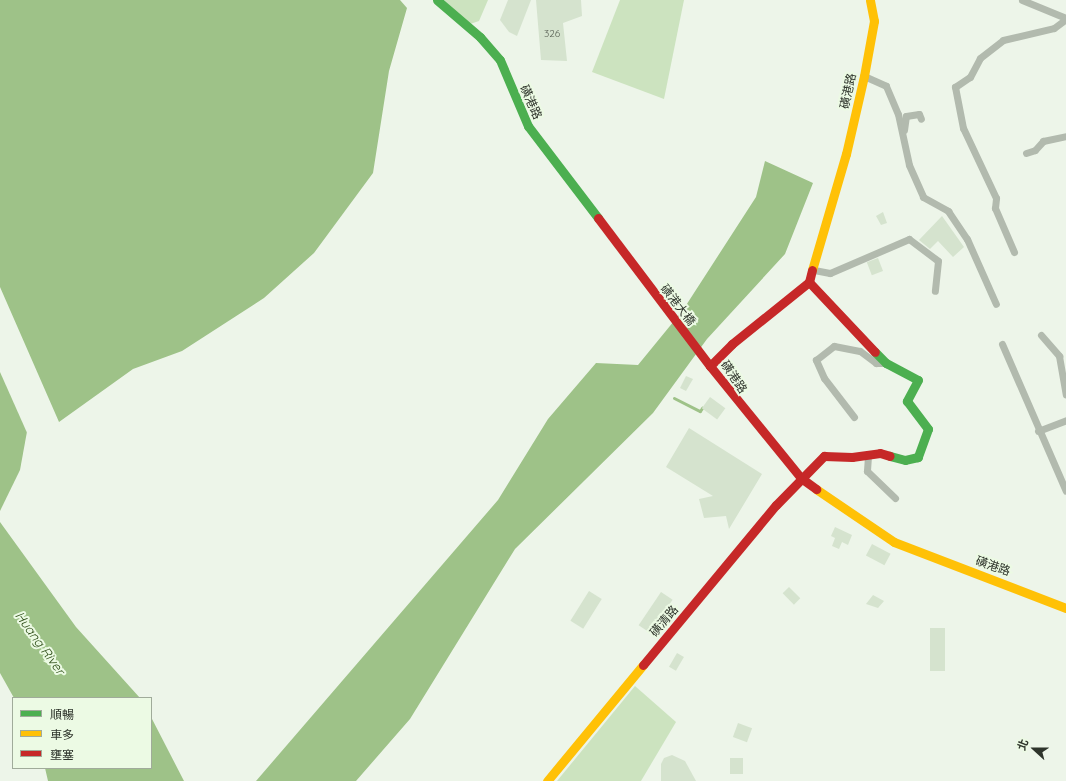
<!DOCTYPE html>
<html>
<head>
<meta charset="utf-8">
<style>
	body { margin:0 }
	#map { position:relative; width:1066px; height:781px; overflow:hidden; background:#edf5e9; font-family:Quicksand,"Noto Sans TC",sans-serif }
	div>[style] { position:absolute }
	.green>* { inset:0; background:#cce3bf }
	.water>* { inset:0; background:#9ec288 }
	.pier>* { inset:0; background:#edf5e9 }
	.stream>* { height:3px; margin:-1.5px; padding:0 1.5px; transform-origin:1.5px; border-radius:1.5px; background:#9ec288 }
	.building>* { inset:0; background:#d5e3ce; transform-origin:0 0 }
	.street>* { height:7px; margin:-3.5px; padding:0 3.5px; transform-origin:3.5px; border-radius:3.5px; background:#b2baae }
	.fast>* { height:9px; margin:-4.5px; padding:0 4.5px; transform-origin:4.5px; border-radius:4.5px; background:#4caf50 }
	.slow>* { height:9px; margin:-4.5px; padding:0 4.5px; transform-origin:4.5px; border-radius:4.5px; background:#ffc107 }
	.jam>* { height:9px; margin:-4.5px; padding:0 4.5px; transform-origin:4.5px; border-radius:4.5px; background:#c62828 }
	span { translate:-50% -50%; white-space:nowrap; text-align:center; line-height:1.15; -webkit-text-stroke:4px #ecfae4; paint-order:stroke }
	.number-label { font-size:10px; color:#586054 }
	.number-label span { -webkit-text-stroke-width:0 }
	.street-label { font-size:12px; color:#2e342b }
	.water-label { font-size:13px; color:#2d4d17; font-style:italic }
	.legend { position:absolute; left:12px; top:697px; width:140px; height:72px; box-sizing:border-box; background:#ecfae4; border:1px solid #a0ab9a; margin:0; padding:5px 7px; list-style:none; font-size:12px; color:#2e342b }
	.legend li { display:flex; align-items:center; gap:8px; height:20px }
	.legend b { width:20px; border:1px solid #a0ab9a }
	.north { position:absolute; left:1014px; top:729px; width:40px; height:40px; -webkit-text-stroke:3px #ecfae4; paint-order:stroke; rotate:291deg; font-size:11px; font-weight:700; line-height:16px; text-align:center; color:#2e342b }
	.north::after { content:''; display:block; margin:auto; width:14px; height:18px; background:#2e342b; clip-path:polygon(50% 0,100% 100%,50% 72%,0 100%) }
</style>
</head>
<body>
<div id="map">
	<div class="green">
		<i style="clip-path:polygon(444px 0,488px 0,479px 21px,470px 24px)"></i>
		<i style="clip-path:polygon(620px 0,684px 0,664px 99px,592px 72px)"></i>
		<i style="clip-path:polygon(635px 686px,676px 722px,641px 781px,557px 781px)"></i>
	</div>
	<div class="water">
		<i style="clip-path:polygon(0 0,400px 0,407px 8px,389px 71px,373px 173px,314px 253px,264px 298px,182px 351px,133px 369px,59px 422px,0 287px)"></i>
		<i style="clip-path:polygon(765px 161px,813px 183px,785px 254px,707px 339px,653px 413px,515px 549px,410px 719px,356px 781px,256px 781px,498px 500px,548px 419px,596px 363px,638px 365px,683px 310px,756px 197px)"></i>
		<i style="clip-path:polygon(0 357px,28px 426px,20px 470px,0 511px)"></i>
		<i style="clip-path:polygon(0 522px,76px 627px,140px 698px,14px 698px,0 673px)"></i>
		<i style="clip-path:polygon(151px 717px,184px 781px,48px 781px,45px 768px,151px 768px)"></i>
	</div>
	<div class="pier">
		<i style="clip-path:polygon(0 355px,30px 425px,28px 435px,0 372px)"></i>
	</div>
	<div class="stream">
		<i style="left:674px;top:398px;width:29px;rotate:27deg"></i>
		<i style="left:700px;top:411px;width:4px;rotate:-56deg"></i>
	</div>
	<div class="building">
		<i style="clip-path:polygon(508px 0,531px 0,517px 36px,509px 32px,500px 20px)"></i>
		<i style="clip-path:polygon(536px 0,581px 0,582px 16px,563px 23px,567px 61px,541px 60px)"></i>
		<i style="clip-path:polygon(883px 212px,887px 223px,881px 225px,876px 216px)"></i>
		<i style="clip-path:polygon(942px 216px,964px 247px,953px 257px,938px 241px,930px 249px,919px 240px)"></i>
		<i style="left:878px;top:258px;width:14px;height:12px;rotate:69deg"></i>
		<i style="clip-path:polygon(686px 376px,693px 379px,686px 391px,680px 388px)"></i>
		<i style="left:710px;top:397px;width:19px;height:14px;rotate:36deg"></i>
		<i style="clip-path:polygon(689px 428px,762px 474px,729px 529px,726px 516px,704px 518px,699px 499px,713px 496px,666px 467px)"></i>
		<i style="clip-path:polygon(835px 527px,852px 535px,848px 545px,842px 542px,839px 549px,832px 546px,835px 538px,831px 536px)"></i>
		<i style="left:872px;top:544px;width:21px;height:13px;rotate:28deg"></i>
		<i style="left:789px;top:587px;width:16px;height:9px;rotate:45deg"></i>
		<i style="left:589px;top:591px;width:15px;height:35px;rotate:32deg"></i>
		<i style="left:661px;top:592px;width:14px;height:40px;rotate:34deg"></i>
		<i style="clip-path:polygon(873px 595px,884px 601px,878px 608px,866px 604px)"></i>
		<i style="left:930px;top:628px;width:15px;height:43px"></i>
		<i style="left:677px;top:653px;width:8px;height:16px;rotate:30deg"></i>
		<i style="left:738px;top:723px;width:15px;height:15px;rotate:20deg"></i>
		<i style="clip-path:polygon(672px 755px,685px 761px,696px 781px,661px 781px,661px 764px,664px 758px)"></i>
		<i style="left:730px;top:758px;width:13px;height:16px"></i>
	</div>
	<div class="street">
		<i style="left:1022px;top:0;width:48px;rotate:22.2deg"></i>
		<i style="left:864px;top:76px;width:24px;rotate:24deg"></i>
		<i style="left:886px;top:86px;width:30px;rotate:67deg"></i>
		<i style="left:898px;top:114px;width:52px;rotate:77.8deg"></i>
		<i style="left:909px;top:165px;width:35px;rotate:66deg"></i>
		<i style="left:923px;top:197px;width:29px;rotate:29deg"></i>
		<i style="left:948px;top:211px;width:34px;rotate:56deg"></i>
		<i style="left:967px;top:239px;width:71px;rotate:66deg"></i>
		<i style="left:904px;top:130px;width:14px;rotate:-82deg"></i>
		<i style="left:906px;top:116px;width:13px;rotate:-9deg"></i>
		<i style="left:919px;top:114px;width:5px;rotate:68deg"></i>
		<i style="left:1026px;top:153px;width:9px;rotate:-18deg"></i>
		<i style="left:1035px;top:150px;width:12px;rotate:-48deg"></i>
		<i style="left:1043px;top:141px;width:24px;rotate:-12deg"></i>
		<i style="left:1014px;top:252px;width:48px;rotate:-113.4deg"></i>
		<i style="left:995px;top:208px;width:10px;rotate:-84deg"></i>
		<i style="left:996px;top:198px;width:77px;rotate:-115.2deg"></i>
		<i style="left:963px;top:128px;width:42px;rotate:-101deg"></i>
		<i style="left:955px;top:87px;width:18px;rotate:-34deg"></i>
		<i style="left:970px;top:77px;width:21px;rotate:-62deg"></i>
		<i style="left:980px;top:58px;width:29px;rotate:-38deg"></i>
		<i style="left:1003px;top:40px;width:52px;rotate:-13.2deg"></i>
		<i style="left:1054px;top:28px;width:15px;rotate:-37deg"></i>
		<i style="left:814px;top:270px;width:16px;rotate:11deg"></i>
		<i style="left:830px;top:273px;width:86px;rotate:-23.3deg"></i>
		<i style="left:909px;top:239px;width:36px;rotate:37deg"></i>
		<i style="left:938px;top:261px;width:30px;rotate:96deg"></i>
		<i style="left:1041px;top:335px;width:28px;rotate:49deg"></i>
		<i style="left:1059px;top:356px;width:39px;rotate:80deg"></i>
		<i style="left:1002px;top:344px;width:160px;rotate:66.5deg"></i>
		<i style="left:854px;top:417px;width:49px;rotate:-127.6deg"></i>
		<i style="left:824px;top:378px;width:20px;rotate:-114deg"></i>
		<i style="left:816px;top:360px;width:23px;rotate:-38deg"></i>
		<i style="left:834px;top:346px;width:26px;rotate:11deg"></i>
		<i style="left:860px;top:351px;width:20px;rotate:37deg"></i>
		<i style="left:876px;top:363px;width:10px"></i>
		<i style="left:1038px;top:431px;width:30px;rotate:-21deg"></i>
		<i style="left:868px;top:456px;width:15px;rotate:94deg"></i>
		<i style="left:867px;top:471px;width:39px;rotate:44deg"></i>
	</div>
	<div class="fast">
		<i style="left:437px;top:0;width:57px;rotate:40.7deg"></i>
		<i style="left:480px;top:37px;width:30px;rotate:49deg"></i>
		<i style="left:500px;top:60px;width:72px;rotate:67deg"></i>
		<i style="left:528px;top:126px;width:116px;rotate:52.7deg"></i>
		<i style="left:875px;top:352px;width:16px;rotate:45deg"></i>
		<i style="left:886px;top:363px;width:36px;rotate:28deg"></i>
		<i style="left:918px;top:380px;width:24px;rotate:118deg"></i>
		<i style="left:907px;top:401px;width:35px;rotate:53deg"></i>
		<i style="left:928px;top:429px;width:30px;rotate:110deg"></i>
		<i style="left:918px;top:457px;width:13px;rotate:167deg"></i>
		<i style="left:905px;top:460px;width:16px;rotate:-165deg"></i>
	</div>
	<div class="slow">
		<i style="left:812px;top:270px;width:121px;rotate:-73.7deg"></i>
		<i style="left:846px;top:154px;width:80px;rotate:-77deg"></i>
		<i style="left:864px;top:76px;width:56px;rotate:-79.7deg"></i>
		<i style="left:874px;top:21px;width:21px;rotate:-101deg"></i>
		<i style="left:816px;top:489px;width:94px;rotate:34.2deg"></i>
		<i style="left:894px;top:542px;width:184px;rotate:21deg"></i>
		<i style="left:547px;top:781px;width:151px;rotate:-50.4deg"></i>
	</div>
	<div class="jam">
		<i style="left:598px;top:218px;width:186px;rotate:52.9deg"></i>
		<i style="left:812px;top:270px;width:12px;rotate:104deg"></i>
		<i style="left:809px;top:282px;width:99px;rotate:141.2deg"></i>
		<i style="left:732px;top:344px;width:31px;rotate:135deg"></i>
		<i style="left:710px;top:366px;width:144px;rotate:50.9deg"></i>
		<i style="left:801px;top:478px;width:19px;rotate:36deg"></i>
		<i style="left:809px;top:282px;width:96px;rotate:46.7deg"></i>
		<i style="left:643px;top:665px;width:208px;rotate:-50.3deg"></i>
		<i style="left:776px;top:505px;width:69px;rotate:-45.6deg"></i>
		<i style="left:824px;top:456px;width:28px;rotate:2deg"></i>
		<i style="left:852px;top:457px;width:28px;rotate:-8deg"></i>
		<i style="left:880px;top:453px;width:10px;rotate:17deg"></i>
	</div>
	<div class="number-label">
		<span style="left:552px;top:34px">326</span>
	</div>
	<div class="street-label">
		<span style="left:848px;top:91px;rotate:-78deg">磺港路</span>
		<span style="left:531px;top:102px;rotate:66deg">磺港路</span>
		<span style="left:678px;top:305px;rotate:52deg">磺港大橋</span>
		<span style="left:734px;top:377px;rotate:56deg">磺港路</span>
		<span style="left:993px;top:566px;rotate:19deg">磺港路</span>
		<span style="left:664px;top:621px;rotate:-50deg">磺清路</span>
	</div>
	<div class="water-label">
		<span style="left:40px;top:643px;rotate:54deg">Huang River</span>
	</div>
	<ul class="legend">
	<li><b style="height:5px;background:#4caf50"></b>順暢</li>
	<li><b style="height:5px;background:#ffc107"></b>車多</li>
	<li><b style="height:5px;background:#c62828"></b>壅塞</li>
	</ul>
	<div class="north">北</div>
</div>
</body>
</html>
